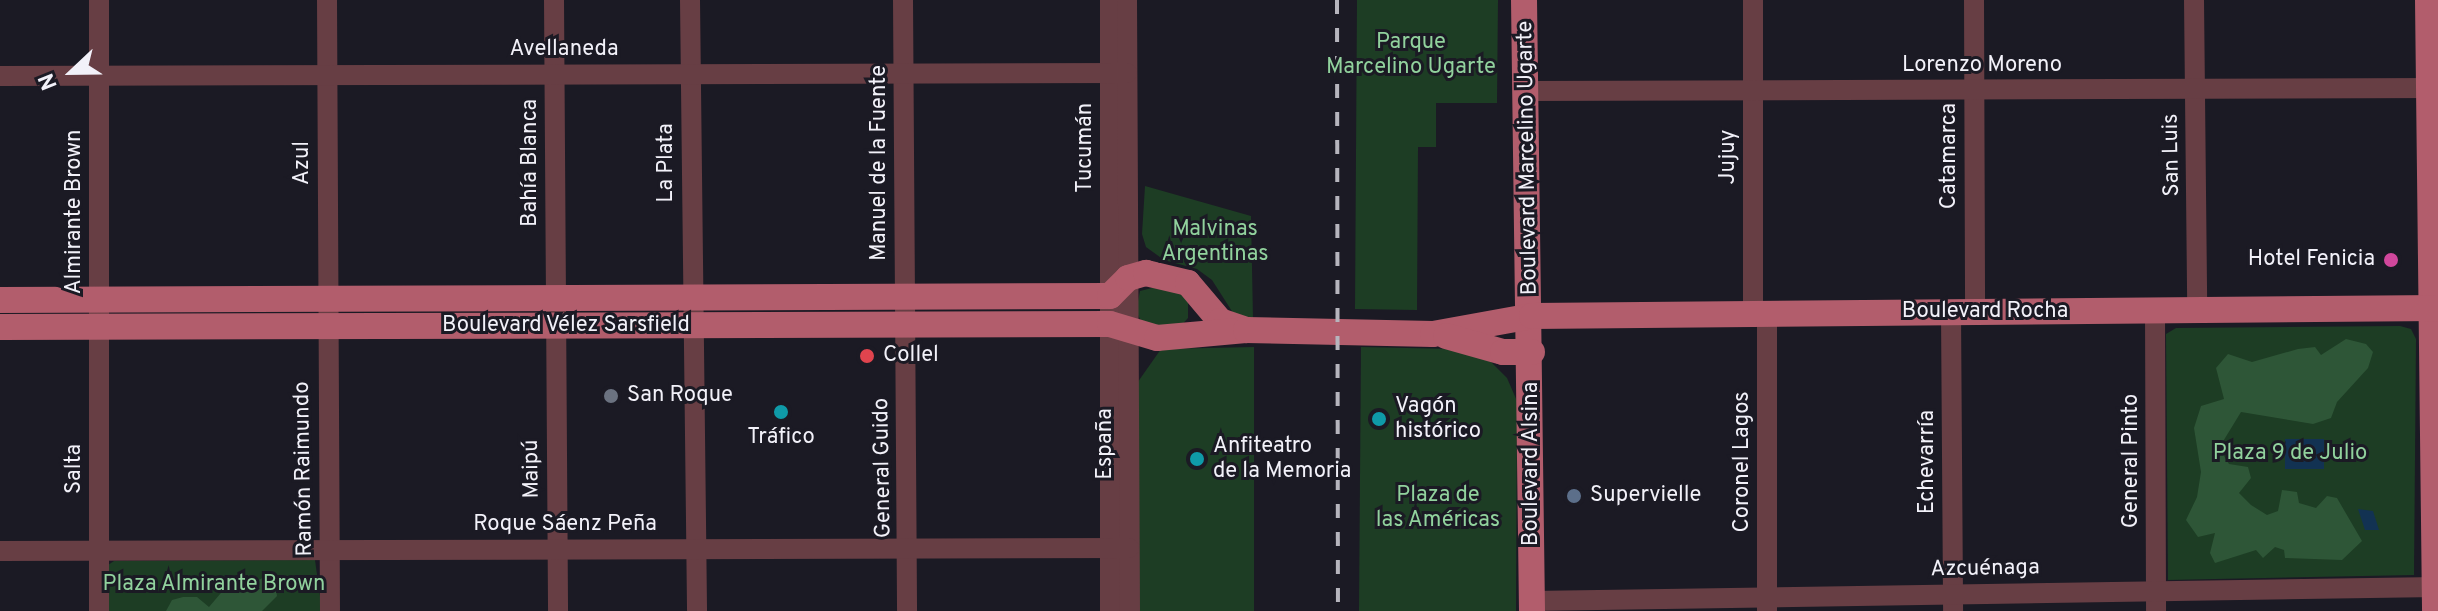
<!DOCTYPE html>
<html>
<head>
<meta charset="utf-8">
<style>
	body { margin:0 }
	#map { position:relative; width:2438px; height:611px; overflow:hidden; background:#1b1a24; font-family:Overpass,sans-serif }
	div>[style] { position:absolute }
	.green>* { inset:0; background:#1d3d24 }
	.forest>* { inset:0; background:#2e5637 }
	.water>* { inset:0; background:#123252; transform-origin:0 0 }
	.minor>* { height:20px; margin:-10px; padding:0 10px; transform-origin:10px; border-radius:10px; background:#673e44 }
	.major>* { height:26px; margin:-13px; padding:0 13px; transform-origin:13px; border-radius:13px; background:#b25d6c }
	.rail>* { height:4px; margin-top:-2px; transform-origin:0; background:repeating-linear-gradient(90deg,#b6b5bd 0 14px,transparent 0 28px) }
	.dots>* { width:22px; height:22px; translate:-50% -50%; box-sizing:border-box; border:4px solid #1b1a24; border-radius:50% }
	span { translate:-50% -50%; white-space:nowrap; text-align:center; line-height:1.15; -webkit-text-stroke:6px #1b1a24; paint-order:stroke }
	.park-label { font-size:22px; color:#91d29d }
	.street-label { font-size:22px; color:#f2f1f9 }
	.poi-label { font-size:22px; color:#f2f1f9 }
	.right { translate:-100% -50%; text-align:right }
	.left { translate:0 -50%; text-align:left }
	.north { position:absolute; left:32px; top:32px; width:80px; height:80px; -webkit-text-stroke:6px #1b1a24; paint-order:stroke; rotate:248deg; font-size:22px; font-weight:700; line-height:32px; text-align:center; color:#f2f1f9 }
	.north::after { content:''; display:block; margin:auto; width:28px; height:36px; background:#f2f1f9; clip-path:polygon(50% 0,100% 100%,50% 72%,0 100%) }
</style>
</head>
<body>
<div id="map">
	<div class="green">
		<i style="clip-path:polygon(1357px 0,1498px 0,1497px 103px,1436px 103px,1436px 147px,1418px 147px,1417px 310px,1355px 309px)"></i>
		<i style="clip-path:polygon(1145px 186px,1251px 216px,1253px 319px,1235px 316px,1212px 280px,1197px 269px,1164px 260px,1146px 247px,1142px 234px)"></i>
		<i style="clip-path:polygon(1168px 284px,1188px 300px,1188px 318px,1178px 329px,1142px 323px,1136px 311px,1140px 291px)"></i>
		<i style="clip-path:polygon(2400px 326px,2411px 329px,2416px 339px,2414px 575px,2168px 580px,2166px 334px,2176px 328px)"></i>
		<i style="clip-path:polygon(1254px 347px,1254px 611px,1136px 611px,1135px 386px,1161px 349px)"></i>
		<i style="clip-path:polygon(1361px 347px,1454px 349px,1485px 356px,1507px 378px,1517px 401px,1516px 611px,1359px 611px)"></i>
		<i style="clip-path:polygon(315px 560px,322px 611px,106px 611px,108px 565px,114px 561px)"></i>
	</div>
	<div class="forest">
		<i style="clip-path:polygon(2346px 339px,2366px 344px,2373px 352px,2368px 368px,2337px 402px,2331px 418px,2313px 424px,2241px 412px,2219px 448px,2229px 464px,2248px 467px,2251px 478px,2239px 493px,2251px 505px,2267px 515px,2278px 511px,2282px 490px,2297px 492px,2299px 503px,2316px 508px,2327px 496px,2337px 498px,2362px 541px,2342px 560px,2285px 558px,2284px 550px,2275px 547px,2263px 558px,2256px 550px,2215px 563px,2210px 553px,2215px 533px,2198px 537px,2186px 520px,2197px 497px,2201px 472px,2194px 428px,2201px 406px,2224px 399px,2216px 368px,2228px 354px,2252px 362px,2298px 349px,2315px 347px,2321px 355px)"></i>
		<i style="clip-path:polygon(264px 577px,274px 578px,277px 596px,262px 611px,166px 611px,172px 600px,183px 597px,197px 597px,209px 607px,226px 587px,243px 589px)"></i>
	</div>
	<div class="water">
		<i style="left:2285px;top:439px;width:39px;height:30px"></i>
		<i style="clip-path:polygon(2358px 509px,2373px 511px,2379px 530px,2365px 530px)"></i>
	</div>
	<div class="minor">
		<i style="left:327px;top:0;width:611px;rotate:89.72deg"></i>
		<i style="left:554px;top:0;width:611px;rotate:89.62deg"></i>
		<i style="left:690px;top:0;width:611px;rotate:89.34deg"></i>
		<i style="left:903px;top:0;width:611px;rotate:89.62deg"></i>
		<i style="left:1110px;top:0;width:611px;rotate:90deg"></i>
		<i style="left:1127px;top:0;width:611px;rotate:89.72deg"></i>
		<i style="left:1753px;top:0;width:314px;rotate:90deg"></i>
		<i style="left:1974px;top:0;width:311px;rotate:89.8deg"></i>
		<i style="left:2194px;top:0;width:310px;rotate:89.4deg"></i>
		<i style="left:0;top:76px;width:1127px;rotate:-0.15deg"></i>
		<i style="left:1526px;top:91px;width:912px;rotate:-0.19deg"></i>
		<i style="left:2155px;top:311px;width:300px;rotate:89.8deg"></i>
		<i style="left:1951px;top:312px;width:299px;rotate:89.6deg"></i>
		<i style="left:0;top:551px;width:1129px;rotate:-0.15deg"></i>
		<i style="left:1532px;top:601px;width:906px;rotate:-0.89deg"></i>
		<i style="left:99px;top:611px;width:611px;rotate:-90deg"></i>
		<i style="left:1767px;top:611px;width:297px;rotate:-90deg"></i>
	</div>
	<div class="major">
		<i style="left:1524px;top:0;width:611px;rotate:89.25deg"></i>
		<i style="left:2428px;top:0;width:611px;rotate:89.34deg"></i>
		<i style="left:0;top:300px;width:1110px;rotate:-0.21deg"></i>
		<i style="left:1110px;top:296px;width:25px;rotate:-45deg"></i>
		<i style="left:1128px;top:278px;width:19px;rotate:-16deg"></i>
		<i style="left:1146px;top:273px;width:43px;rotate:13.4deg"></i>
		<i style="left:1188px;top:283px;width:50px;rotate:49.9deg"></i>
		<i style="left:1220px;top:321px;width:28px;rotate:19deg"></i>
		<i style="left:0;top:327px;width:1110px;rotate:-0.15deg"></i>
		<i style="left:1110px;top:324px;width:49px;rotate:16.6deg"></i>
		<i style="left:1157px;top:338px;width:89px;rotate:-5.1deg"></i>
		<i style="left:1246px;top:330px;width:187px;rotate:1.2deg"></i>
		<i style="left:1433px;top:334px;width:101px;rotate:-10.3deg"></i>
		<i style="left:1532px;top:316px;width:906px;rotate:-0.51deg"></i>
		<i style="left:1446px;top:336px;width:59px;rotate:15.7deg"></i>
		<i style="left:1503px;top:352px;width:29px"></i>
	</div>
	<div class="rail">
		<i style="left:1337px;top:0;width:611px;rotate:89.91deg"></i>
	</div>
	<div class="dots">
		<i style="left:2391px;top:260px;background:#d1479c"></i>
		<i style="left:867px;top:356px;background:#e0444e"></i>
		<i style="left:611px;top:396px;background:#6b7280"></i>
		<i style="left:781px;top:412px;background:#0f9aa8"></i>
		<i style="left:1379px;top:419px;background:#0f9aa8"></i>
		<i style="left:1197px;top:459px;background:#0f9aa8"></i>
		<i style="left:1574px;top:496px;background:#5c6f8a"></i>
	</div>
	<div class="park-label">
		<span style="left:1411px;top:55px">Parque<br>Marcelino Ugarte</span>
		<span style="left:1215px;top:242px">Malvinas<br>Argentinas</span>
		<span style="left:2290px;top:454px">Plaza 9 de Julio</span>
		<span style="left:1438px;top:508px">Plaza de<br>las Américas</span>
		<span style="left:214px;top:585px">Plaza Almirante Brown</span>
	</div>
	<div class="street-label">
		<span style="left:564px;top:50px">Avellaneda</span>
		<span style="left:1982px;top:66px">Lorenzo Moreno</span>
		<span style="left:1086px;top:148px;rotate:-90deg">Tucumán</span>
		<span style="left:2172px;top:155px;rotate:-91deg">San Luis</span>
		<span style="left:1950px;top:156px;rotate:-90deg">Catamarca</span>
		<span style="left:1729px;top:157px;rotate:-90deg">Jujuy</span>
		<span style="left:1528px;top:158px;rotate:-91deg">Boulevard Marcelino Ugarte</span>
		<span style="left:303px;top:163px;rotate:-90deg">Azul</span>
		<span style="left:531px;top:163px;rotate:-90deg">Bahía Blanca</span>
		<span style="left:667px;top:163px;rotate:-90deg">La Plata</span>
		<span style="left:880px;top:163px;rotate:-90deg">Manuel de la Fuente</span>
		<span style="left:75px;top:212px;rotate:-90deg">Almirante Brown</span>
		<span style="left:1985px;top:312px">Boulevard Rocha</span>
		<span style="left:566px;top:326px">Boulevard Vélez Sarsfield</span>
		<span style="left:1106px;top:444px;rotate:-90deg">España</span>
		<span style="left:2132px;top:461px;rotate:-90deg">General Pinto</span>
		<span style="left:1743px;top:462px;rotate:-90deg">Coronel Lagos</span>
		<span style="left:1928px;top:462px;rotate:-90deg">Echevarría</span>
		<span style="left:1532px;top:464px;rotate:-90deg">Boulevard Alsina</span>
		<span style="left:883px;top:468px;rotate:-91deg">General Guido</span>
		<span style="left:75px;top:469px;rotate:-90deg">Salta</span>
		<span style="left:304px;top:469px;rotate:-91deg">Ramón Raimundo</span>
		<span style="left:532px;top:469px;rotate:-91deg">Maipú</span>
		<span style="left:565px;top:525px">Roque Sáenz Peña</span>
		<span style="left:1985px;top:569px;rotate:-1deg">Azcuénaga</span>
	</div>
	<div class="poi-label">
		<span class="right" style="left:2375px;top:260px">Hotel Fenicia</span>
		<span class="left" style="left:883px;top:356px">Collel</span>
		<span class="left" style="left:627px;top:396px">San Roque</span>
		<span class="left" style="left:1395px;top:419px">Vagón<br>histórico</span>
		<span style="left:781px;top:438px">Tráfico</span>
		<span class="left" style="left:1213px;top:459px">Anfiteatro<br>de la Memoria</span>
		<span class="left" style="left:1590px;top:496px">Supervielle</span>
	</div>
	<div class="north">N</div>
</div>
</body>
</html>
